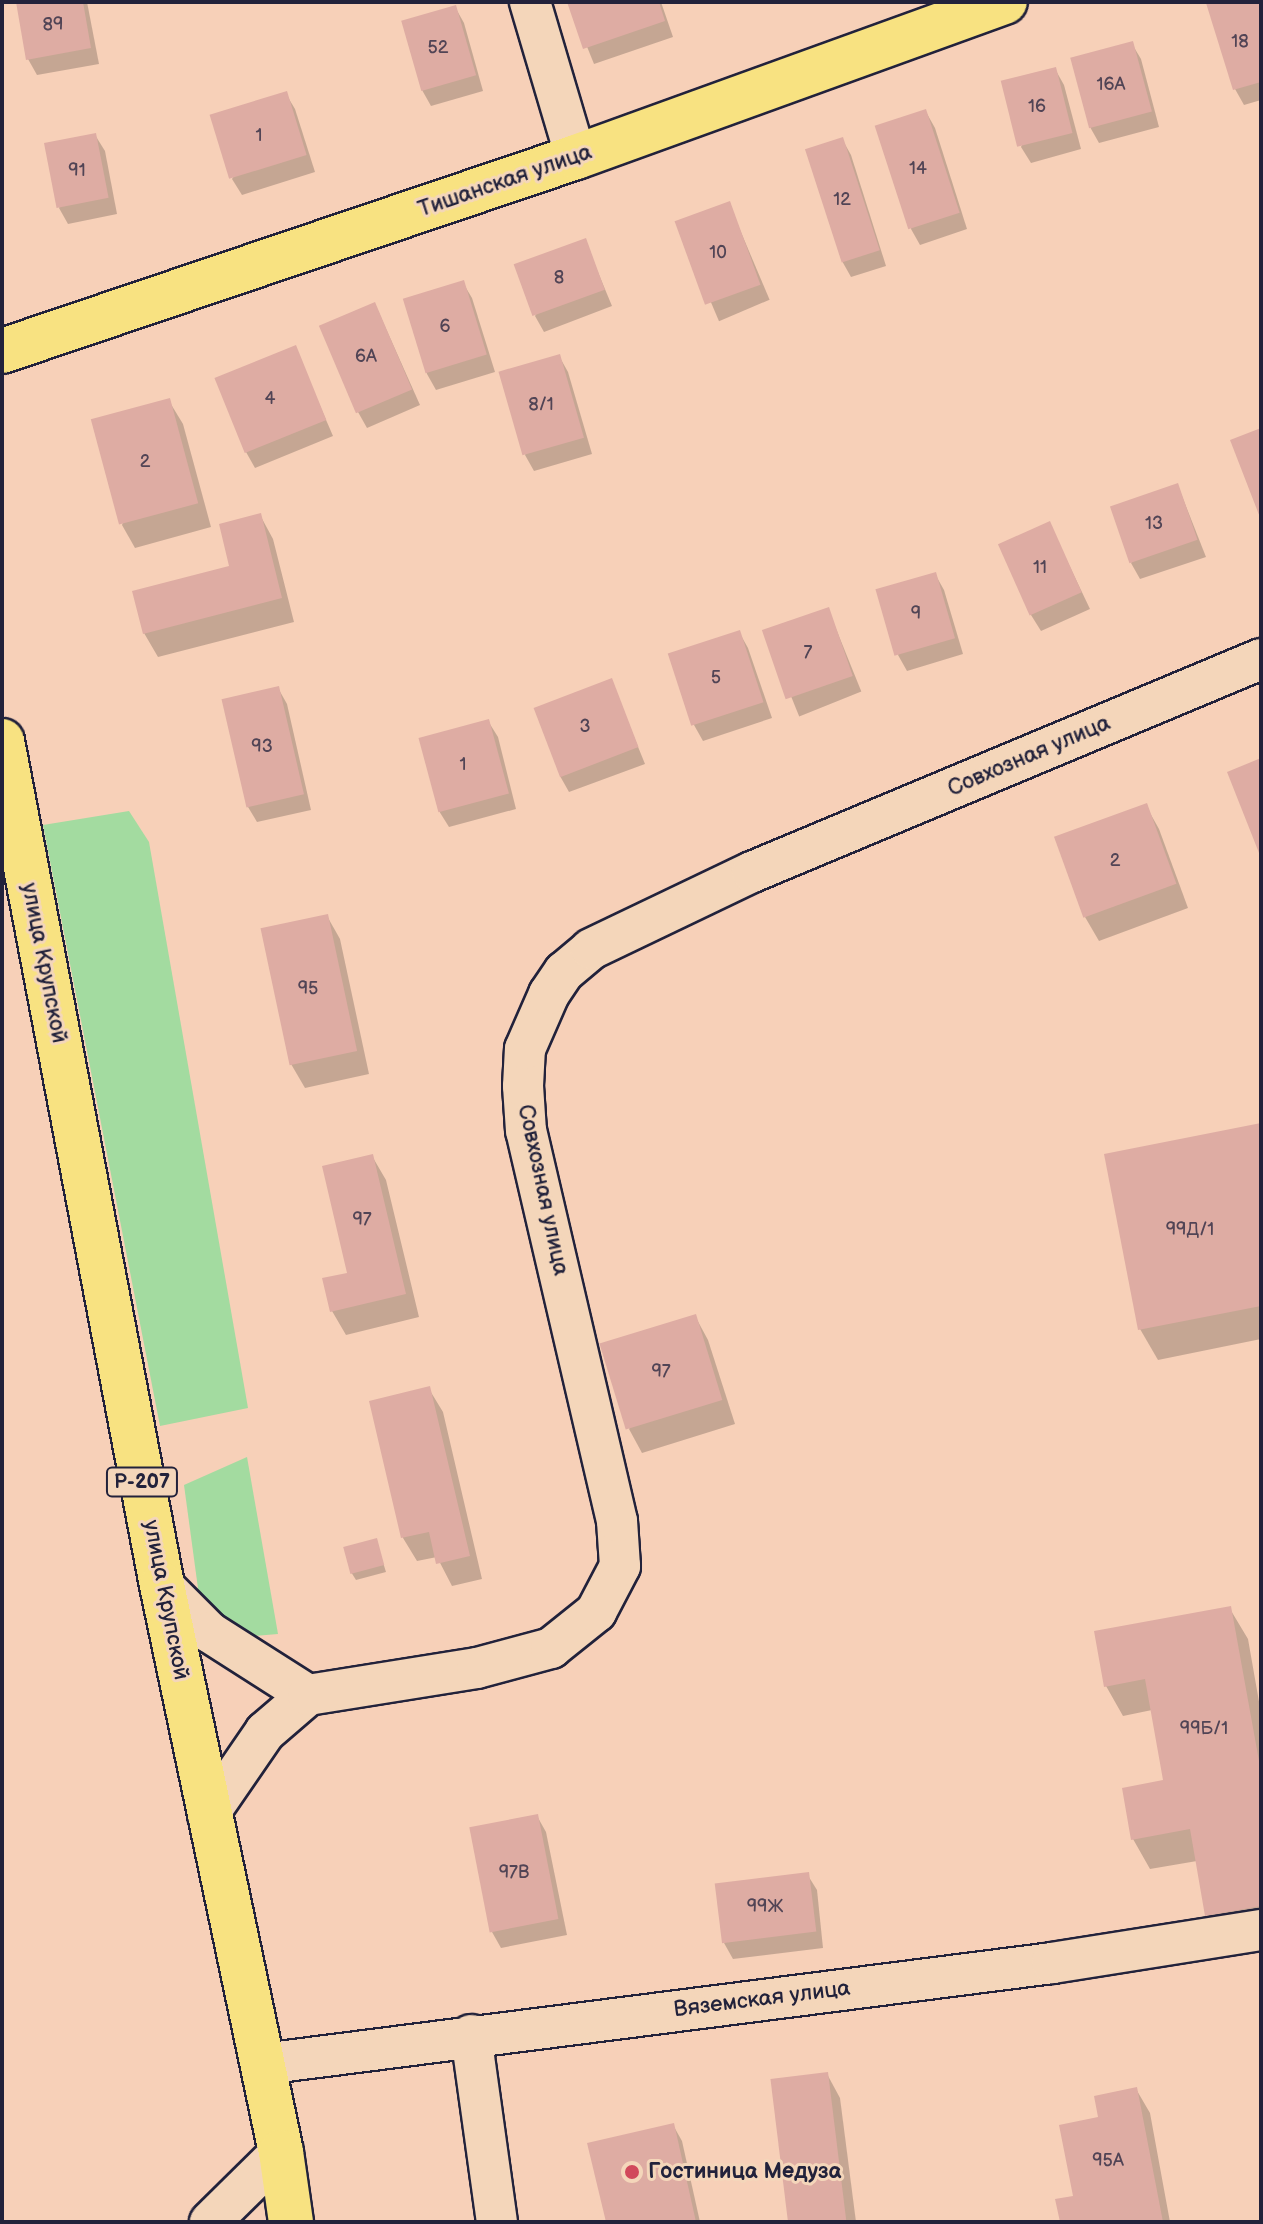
<!DOCTYPE html>
<html>
<head>
<meta charset="utf-8">
<style>
	body { margin:0 }
	#map { position:relative; width:1263px; height:2224px; overflow:hidden; background:#f7d0b8; font-family:"Balsamiq Sans",sans-serif }
	div>[style] { position:absolute }
	.green>* { inset:0; background:#a3dba0 }
	.shadow>* { inset:0; background:#0003; transform-origin:0 0 }
	.building>* { inset:0; background:#deaca3; transform-origin:0 0 }
	.roads { filter:drop-shadow(2px 0 #22223b) drop-shadow(-2px 0 #22223b) drop-shadow(0 2px #22223b) drop-shadow(0 -2px #22223b) }
	.minor>* { height:40px; margin:-20px; padding:0 20px; transform-origin:20px; border-radius:20px; background:#f4d6ba }
	.major>* { height:44px; margin:-22px; padding:0 22px; transform-origin:22px; border-radius:22px; background:#f8e281 }
	.dots>* { width:22px; height:22px; translate:-50% -50%; box-sizing:border-box; border:4px solid #f4d6ba; border-radius:50% }
	span { translate:-50% -50%; white-space:nowrap; text-align:center; line-height:1.15; -webkit-text-stroke:6px #f4d6ba; paint-order:stroke }
	.number-label { font-size:18px; color:#514455 }
	.number-label span { -webkit-text-stroke-width:0 }
	.shield-label span { padding:2px 6px; background:#f4d6ba; border:2px solid; border-radius:6px; -webkit-text-stroke-width:0 }
	.shield-label { font-size:20px; color:#22223b; font-weight:700 }
	.street-label { font-size:22px; color:#22223b }
	.poi-label { font-size:22px; color:#22223b; font-weight:700 }
	.left { translate:0 -50%; text-align:left }
	.frame { position:absolute; inset:0; border:4px solid #22223b; pointer-events:none }
</style>
</head>
<body>
<div id="map">
	<div class="green">
		<i style="clip-path:polygon(129px 811px,149px 842px,248px 1408px,160px 1426px,43px 825px)"></i>
		<i style="clip-path:polygon(247px 1457px,278px 1634px,205px 1640px,184px 1485px)"></i>
	</div>
	<div class="shadow">
		<i style="clip-path:polygon(18px 2px,87px 2px,99px 64px,37px 75px,28px 59px)"></i>
		<i style="clip-path:polygon(569px 2px,661px 2px,673px 37px,594px 64px)"></i>
		<i style="clip-path:polygon(1217px 2px,1261px 2px,1261px 100px,1244px 105px,1235px 89px,1209px 4px)"></i>
		<i style="clip-path:polygon(455px 7px,464px 23px,483px 91px,431px 106px,422px 90px)"></i>
		<i style="clip-path:polygon(1132px 44px,1141px 59px,1159px 127px,1099px 143px,1090px 127px)"></i>
		<i style="clip-path:polygon(1055px 69px,1064px 85px,1081px 149px,1031px 163px,1021px 147px)"></i>
		<i style="clip-path:polygon(286px 94px,295px 109px,315px 172px,242px 195px,232px 179px)"></i>
		<i style="clip-path:polygon(926px 112px,935px 128px,967px 229px,920px 245px,911px 229px)"></i>
		<i style="clip-path:polygon(95px 135px,105px 151px,117px 214px,68px 224px,59px 208px)"></i>
		<i style="clip-path:polygon(842px 139px,851px 155px,886px 266px,851px 277px,842px 261px)"></i>
		<i style="left:729px;top:204px;width:104px;height:55px;rotate:67deg"></i>
		<i style="clip-path:polygon(585px 241px,612px 306px,544px 332px,535px 316px)"></i>
		<i style="clip-path:polygon(463px 283px,472px 298px,495px 372px,436px 390px,427px 374px,405px 301px)"></i>
		<i style="clip-path:polygon(375px 304px,420px 405px,367px 428px,358px 412px)"></i>
		<i style="clip-path:polygon(295px 348px,333px 436px,255px 468px,246px 452px)"></i>
		<i style="clip-path:polygon(559px 356px,568px 372px,592px 454px,534px 471px,525px 455px)"></i>
		<i style="clip-path:polygon(169px 401px,183px 424px,211px 527px,135px 548px,122px 525px)"></i>
		<i style="clip-path:polygon(1178px 486px,1206px 557px,1140px 579px,1131px 563px)"></i>
		<i style="clip-path:polygon(260px 515px,273px 539px,294px 622px,158px 657px,144px 633px,232px 567px)"></i>
		<i style="clip-path:polygon(1049px 523px,1090px 609px,1041px 631px,1031px 615px)"></i>
		<i style="clip-path:polygon(935px 574px,944px 590px,963px 654px,907px 671px,898px 655px)"></i>
		<i style="left:828px;top:609px;width:89px;height:67px;rotate:68deg"></i>
		<i style="clip-path:polygon(739px 632px,748px 648px,772px 718px,703px 741px,694px 725px,670px 655px)"></i>
		<i style="clip-path:polygon(611px 680px,645px 764px,569px 792px,560px 776px)"></i>
		<i style="clip-path:polygon(278px 688px,287px 704px,311px 810px,257px 822px,248px 807px)"></i>
		<i style="clip-path:polygon(488px 721px,498px 737px,516px 809px,449px 827px,439px 811px)"></i>
		<i style="clip-path:polygon(1146px 806px,1159px 829px,1188px 908px,1099px 941px,1085px 917px)"></i>
		<i style="clip-path:polygon(327px 916px,340px 939px,369px 1074px,305px 1088px,291px 1064px)"></i>
		<i style="clip-path:polygon(1261px 1125px,1261px 1339px,1158px 1360px,1140px 1329px)"></i>
		<i style="clip-path:polygon(372px 1156px,386px 1180px,419px 1317px,346px 1335px,332px 1311px,349px 1274px)"></i>
		<i style="clip-path:polygon(695px 1316px,708px 1340px,735px 1424px,642px 1453px,629px 1429px)"></i>
		<i style="clip-path:polygon(429px 1389px,443px 1412px,482px 1579px,452px 1586px,437px 1557px,417px 1561px,403px 1538px,371px 1403px)"></i>
		<i style="clip-path:polygon(376px 1540px,386px 1572px,356px 1580px,351px 1572px)"></i>
		<i style="clip-path:polygon(1230px 1609px,1248px 1639px,1261px 1713px,1261px 1938px,1224px 1945px,1207px 1915px,1197px 1861px,1150px 1869px,1133px 1839px,1165px 1782px,1152px 1710px,1123px 1716px,1106px 1686px)"></i>
		<i style="clip-path:polygon(537px 1816px,546px 1832px,567px 1935px,501px 1948px,492px 1932px)"></i>
		<i style="clip-path:polygon(807px 1874px,817px 1890px,823px 1948px,733px 1959px,724px 1943px)"></i>
		<i style="clip-path:polygon(827px 2074px,840px 2098px,856px 2222px,791px 2222px)"></i>
		<i style="clip-path:polygon(1136px 2089px,1150px 2113px,1170px 2222px,1062px 2222px,1075px 2198px,1100px 2119px)"></i>
		<i style="clip-path:polygon(673px 2125px,682px 2141px,700px 2222px,608px 2222px)"></i>
	</div>
	<div class="building">
		<i style="clip-path:polygon(16px 2px,83px 2px,91px 48px,26px 60px)"></i>
		<i style="clip-path:polygon(567px 2px,659px 2px,665px 21px,583px 49px)"></i>
		<i style="clip-path:polygon(1261px 2px,1261px 82px,1233px 90px,1206px 3px)"></i>
		<i style="left:456px;top:5px;width:73px;height:57px;rotate:74deg"></i>
		<i style="left:1133px;top:41px;width:73px;height:65px;rotate:75deg"></i>
		<i style="left:1056px;top:67px;width:68px;height:57px;rotate:76deg"></i>
		<i style="left:287px;top:91px;width:67px;height:81px;rotate:73deg"></i>
		<i style="left:926px;top:109px;width:109px;height:54px;rotate:72deg"></i>
		<i style="left:96px;top:133px;width:66px;height:53px;rotate:79deg"></i>
		<i style="left:843px;top:137px;width:119px;height:40px;rotate:72deg"></i>
		<i style="left:730px;top:201px;width:89px;height:59px;rotate:70deg"></i>
		<i style="left:586px;top:238px;width:55px;height:77px;rotate:70deg"></i>
		<i style="left:464px;top:280px;width:78px;height:64px;rotate:73deg"></i>
		<i style="left:375px;top:302px;width:95px;height:61px;rotate:67deg"></i>
		<i style="left:296px;top:345px;width:81px;height:88px;rotate:68deg"></i>
		<i style="left:560px;top:354px;width:87px;height:64px;rotate:74deg"></i>
		<i style="left:170px;top:398px;width:109px;height:82px;rotate:75deg"></i>
		<i style="clip-path:polygon(1261px 428px,1261px 520px,1230px 440px)"></i>
		<i style="left:1178px;top:483px;width:60px;height:72px;rotate:71deg"></i>
		<i style="clip-path:polygon(261px 513px,282px 598px,143px 634px,132px 591px,229px 566px,219px 524px)"></i>
		<i style="left:1050px;top:521px;width:78px;height:57px;rotate:66deg"></i>
		<i style="left:936px;top:572px;width:69px;height:63px;rotate:74deg"></i>
		<i style="left:829px;top:607px;width:73px;height:71px;rotate:71deg"></i>
		<i style="left:740px;top:630px;width:76px;height:76px;rotate:72deg"></i>
		<i style="left:612px;top:678px;width:74px;height:84px;rotate:69deg"></i>
		<i style="left:279px;top:686px;width:111px;height:59px;rotate:77deg"></i>
		<i style="left:489px;top:719px;width:77px;height:73px;rotate:75deg"></i>
		<i style="clip-path:polygon(1261px 758px,1261px 858px,1227px 772px)"></i>
		<i style="left:1147px;top:803px;width:86px;height:99px;rotate:70deg"></i>
		<i style="left:328px;top:914px;width:140px;height:69px;rotate:78deg"></i>
		<i style="clip-path:polygon(1261px 1123px,1261px 1306px,1138px 1330px,1104px 1154px)"></i>
		<i style="clip-path:polygon(373px 1154px,406px 1294px,330px 1312px,322px 1278px,347px 1273px,322px 1166px)"></i>
		<i style="left:696px;top:1314px;width:90px;height:101px;rotate:73deg"></i>
		<i style="clip-path:polygon(430px 1386px,470px 1556px,436px 1564px,429px 1532px,401px 1538px,369px 1401px)"></i>
		<i style="left:377px;top:1538px;width:28px;height:35px;rotate:75deg"></i>
		<i style="clip-path:polygon(1231px 1606px,1261px 1772px,1261px 1906px,1205px 1916px,1190px 1829px,1131px 1840px,1122px 1788px,1163px 1780px,1145px 1679px,1104px 1687px,1094px 1631px)"></i>
		<i style="left:538px;top:1814px;width:107px;height:70px;rotate:79deg"></i>
		<i style="left:809px;top:1872px;width:60px;height:95px;rotate:83deg"></i>
		<i style="left:828px;top:2072px;width:151px;height:58px;rotate:83deg"></i>
		<i style="clip-path:polygon(1137px 2087px,1163px 2222px,1060px 2222px,1055px 2199px,1073px 2196px,1059px 2125px,1098px 2117px,1094px 2096px)"></i>
		<i style="clip-path:polygon(674px 2123px,696px 2222px,606px 2222px,587px 2143px)"></i>
	</div>
	<div class="roads">
		<div class="minor">
			<i style="left:530px;top:2px;width:162px;rotate:73.5deg"></i>
			<i style="left:162px;top:1585px;width:66px;rotate:45deg"></i>
			<i style="left:209px;top:1632px;width:117px;rotate:32.5deg"></i>
			<i style="left:208px;top:1815px;width:101px;rotate:-55.5deg"></i>
			<i style="left:265px;top:1732px;width:57px;rotate:-40.7deg"></i>
			<i style="left:308px;top:1695px;width:171px;rotate:-9.1deg"></i>
			<i style="left:477px;top:1668px;width:77px;rotate:-15.1deg"></i>
			<i style="left:551px;top:1648px;width:58px;rotate:-38.7deg"></i>
			<i style="left:596px;top:1612px;width:52px;rotate:-62.4deg"></i>
			<i style="left:620px;top:1566px;width:45px;rotate:-93.8deg"></i>
			<i style="left:617px;top:1521px;width:400px;rotate:-103.1deg"></i>
			<i style="left:526px;top:1131px;width:45px;rotate:-93.8deg"></i>
			<i style="left:523px;top:1086px;width:37px;rotate:-87deg"></i>
			<i style="left:525px;top:1049px;width:60px;rotate:-66.4deg"></i>
			<i style="left:549px;top:994px;width:27px;rotate:-56deg"></i>
			<i style="left:564px;top:972px;width:35px;rotate:-40deg"></i>
			<i style="left:591px;top:949px;width:178px;rotate:-25.6deg"></i>
			<i style="left:752px;top:872px;width:552px;rotate:-22.71deg"></i>
			<i style="left:471px;top:2035px;width:189px;rotate:82.1deg"></i>
			<i style="left:263px;top:2064px;width:795px;rotate:-7.29deg"></i>
			<i style="left:1052px;top:1963px;width:212px;rotate:-9deg"></i>
			<i style="left:210px;top:2222px;width:100px;rotate:-44.6deg"></i>
		</div>
		<div class="major">
			<i style="left:2px;top:351px;width:606px;rotate:-18.67deg"></i>
			<i style="left:576px;top:157px;width:456px;rotate:-19.9deg"></i>
			<i style="left:2px;top:741px;width:859px;rotate:79.27deg"></i>
			<i style="left:162px;top:1585px;width:579px;rotate:78.15deg"></i>
			<i style="left:281px;top:2152px;width:71px;rotate:81.9deg"></i>
		</div>
	</div>
	<div class="dots">
		<i style="left:632px;top:2172px;background:#d1495b"></i>
	</div>
	<div class="number-label">
		<span style="left:53px;top:25px">89</span>
		<span style="left:1240px;top:42px">18</span>
		<span style="left:438px;top:48px">52</span>
		<span style="left:1111px;top:85px">16А</span>
		<span style="left:1037px;top:107px">16</span>
		<span style="left:259px;top:136px">1</span>
		<span style="left:918px;top:169px">14</span>
		<span style="left:77px;top:171px">91</span>
		<span style="left:842px;top:200px">12</span>
		<span style="left:718px;top:253px">10</span>
		<span style="left:559px;top:278px">8</span>
		<span style="left:445px;top:327px">6</span>
		<span style="left:366px;top:357px">6А</span>
		<span style="left:270px;top:399px">4</span>
		<span style="left:541px;top:405px">8/1</span>
		<span style="left:145px;top:462px">2</span>
		<span style="left:1154px;top:524px">13</span>
		<span style="left:1040px;top:568px">11</span>
		<span style="left:916px;top:614px">9</span>
		<span style="left:808px;top:653px">7</span>
		<span style="left:716px;top:678px">5</span>
		<span style="left:585px;top:727px">3</span>
		<span style="left:262px;top:747px">93</span>
		<span style="left:463px;top:765px">1</span>
		<span style="left:1115px;top:861px">2</span>
		<span style="left:308px;top:989px">95</span>
		<span style="left:362px;top:1220px">97</span>
		<span style="left:1190px;top:1230px">99Д/1</span>
		<span style="left:661px;top:1372px">97</span>
		<span style="left:1204px;top:1729px">99Б/1</span>
		<span style="left:514px;top:1873px">97В</span>
		<span style="left:765px;top:1907px">99Ж</span>
		<span style="left:1108px;top:2161px">95А</span>
	</div>
	<div class="shield-label">
		<span style="left:142px;top:1482px">Р-207</span>
	</div>
	<div class="street-label">
		<span style="left:505px;top:181px;rotate:-19deg">Тишанская улица</span>
		<span style="left:1029px;top:756px;rotate:-23deg">Совхозная улица</span>
		<span style="left:44px;top:963px;rotate:79deg">улица Крупской</span>
		<span style="left:543px;top:1190px;rotate:78deg">Совхозная улица</span>
		<span style="left:166px;top:1600px;rotate:79deg">улица Крупской</span>
		<span style="left:762px;top:1999px;rotate:-7deg">Вяземская улица</span>
	</div>
	<div class="poi-label">
		<span class="left" style="left:648px;top:2172px">Гостиница Медуза</span>
	</div>
	<div class="frame"></div>
</div>
</body>
</html>
